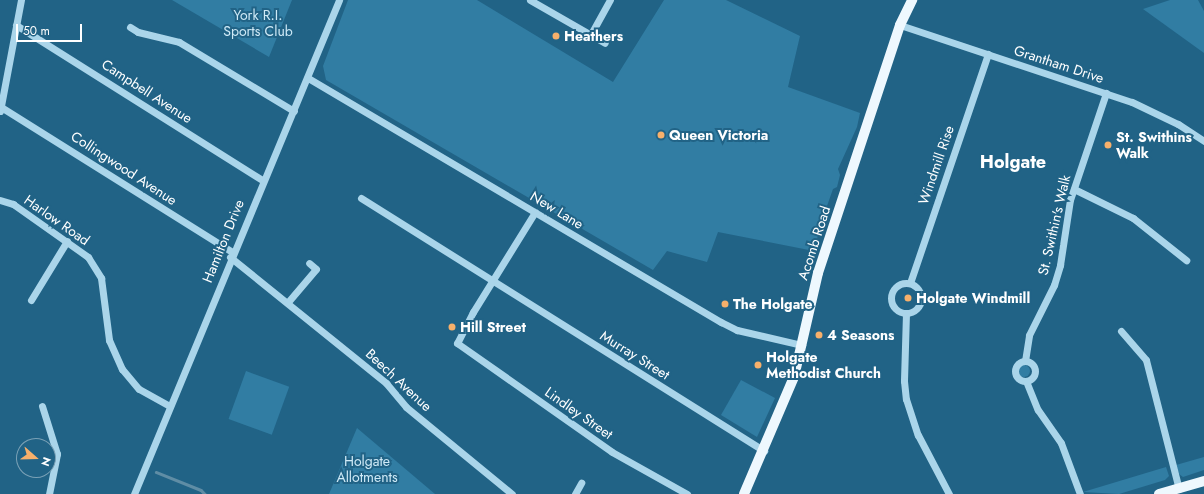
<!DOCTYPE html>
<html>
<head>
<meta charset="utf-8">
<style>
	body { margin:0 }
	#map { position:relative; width:1204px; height:494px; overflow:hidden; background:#216386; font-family:Jost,sans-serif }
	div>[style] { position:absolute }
	.green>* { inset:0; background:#317da3; transform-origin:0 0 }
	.round { border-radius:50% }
	.stream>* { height:2.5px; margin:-1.25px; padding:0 1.25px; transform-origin:1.25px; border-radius:1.25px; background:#5f8da5 }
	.minor>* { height:7px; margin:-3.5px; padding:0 3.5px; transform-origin:3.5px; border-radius:3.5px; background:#aad5ea }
	.minor>.ring { margin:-3.5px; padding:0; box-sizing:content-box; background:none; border:7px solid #aad5ea; border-radius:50% }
	.major>* { height:10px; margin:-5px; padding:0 5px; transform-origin:5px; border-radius:5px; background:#eef8fe }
	.dots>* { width:11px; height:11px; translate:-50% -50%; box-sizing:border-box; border:2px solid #216386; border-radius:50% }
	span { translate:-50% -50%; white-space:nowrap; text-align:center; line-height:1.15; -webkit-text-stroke:4px #216386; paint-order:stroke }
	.park-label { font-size:14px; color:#cfeaf7 }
	.poi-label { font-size:14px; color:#fff; font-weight:700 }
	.left { translate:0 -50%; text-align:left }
	.street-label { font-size:14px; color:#fff }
	.district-label { font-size:18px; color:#fff; font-weight:700 }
	.north { position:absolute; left:16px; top:438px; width:40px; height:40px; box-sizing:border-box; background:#216386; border:1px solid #7aa1b6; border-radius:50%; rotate:110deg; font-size:11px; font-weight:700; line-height:16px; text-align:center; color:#fff }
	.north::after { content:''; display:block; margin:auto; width:14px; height:18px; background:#f7b06b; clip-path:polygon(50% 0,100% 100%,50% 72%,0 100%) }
	.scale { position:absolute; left:16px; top:24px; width:66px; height:18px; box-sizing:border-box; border:2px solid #fff; border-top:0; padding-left:5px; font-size:12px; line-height:14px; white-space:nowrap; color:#fff; -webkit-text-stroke:3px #216386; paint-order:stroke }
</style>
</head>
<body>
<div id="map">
	<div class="green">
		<i style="clip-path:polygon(172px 0,292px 0,269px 57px)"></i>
		<i style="clip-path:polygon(348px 0,477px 0,613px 82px,664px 0,726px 0,800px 36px,788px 87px,860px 113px,857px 127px,838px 169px,840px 175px,837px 187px,833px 189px,821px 223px,814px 251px,718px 232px,707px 262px,667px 251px,653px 270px,326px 80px,323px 66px)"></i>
		<i style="clip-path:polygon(1170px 0,1198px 0,1204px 11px,1204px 53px,1143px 9px)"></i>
		<i class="round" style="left:1018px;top:365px;width:12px;height:12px"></i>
		<i style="left:246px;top:371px;width:46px;height:51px;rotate:20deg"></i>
		<i style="clip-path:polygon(741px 380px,775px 398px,757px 437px,721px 415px)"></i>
		<i style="clip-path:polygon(357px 428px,435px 494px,329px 494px)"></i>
		<i style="clip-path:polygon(1204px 457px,1204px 470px,1183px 477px,1179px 474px,1176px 465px)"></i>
		<i style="clip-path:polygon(1166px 467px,1169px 476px,1165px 480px,1119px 494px,1083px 492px)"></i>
	</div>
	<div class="stream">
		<i style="left:156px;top:472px;width:48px;rotate:21.8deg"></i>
		<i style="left:201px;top:490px;width:6px;rotate:45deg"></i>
	</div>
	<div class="minor">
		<i style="left:530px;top:0;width:86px;rotate:29.8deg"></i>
		<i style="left:16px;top:25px;width:291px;rotate:32.2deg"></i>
		<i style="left:900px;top:25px;width:244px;rotate:18.4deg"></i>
		<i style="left:1132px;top:102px;width:51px;rotate:25.6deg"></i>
		<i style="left:1178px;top:124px;width:31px;rotate:33deg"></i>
		<i style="left:130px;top:27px;width:9px;rotate:32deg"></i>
		<i style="left:138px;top:32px;width:42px;rotate:13.7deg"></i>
		<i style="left:179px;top:42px;width:134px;rotate:31deg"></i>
		<i style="left:591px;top:34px;width:39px;rotate:-61deg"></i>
		<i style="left:308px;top:78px;width:480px;rotate:30.6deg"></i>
		<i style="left:721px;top:322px;width:18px;rotate:27deg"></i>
		<i style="left:737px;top:330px;width:67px;rotate:13deg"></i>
		<i style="left:1px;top:107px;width:273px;rotate:32.1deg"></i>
		<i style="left:0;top:111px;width:113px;rotate:-79.3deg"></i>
		<i style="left:1074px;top:189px;width:66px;rotate:26.2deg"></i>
		<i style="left:1133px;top:218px;width:68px;rotate:38.4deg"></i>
		<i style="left:361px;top:198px;width:476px;rotate:32.1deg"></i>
		<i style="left:0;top:200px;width:14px;rotate:17deg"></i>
		<i style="left:13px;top:204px;width:92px;rotate:35.2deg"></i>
		<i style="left:88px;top:257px;width:25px;rotate:58deg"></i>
		<i style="left:101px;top:278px;width:63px;rotate:82.6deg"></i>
		<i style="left:109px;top:340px;width:32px;rotate:66deg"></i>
		<i style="left:122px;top:369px;width:26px;rotate:50deg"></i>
		<i style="left:139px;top:389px;width:35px;rotate:29deg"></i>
		<i style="left:535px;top:212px;width:118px;rotate:121.8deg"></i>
		<i style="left:473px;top:312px;width:35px;rotate:117deg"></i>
		<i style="left:457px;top:343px;width:189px;rotate:35.1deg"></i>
		<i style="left:612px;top:452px;width:86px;rotate:29.2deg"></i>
		<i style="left:230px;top:257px;width:201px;rotate:38.9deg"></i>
		<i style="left:386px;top:383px;width:31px;rotate:50deg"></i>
		<i style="left:406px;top:407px;width:137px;rotate:39.4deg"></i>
		<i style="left:910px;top:283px;width:242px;rotate:-71.2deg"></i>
		<i class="ring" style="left:891px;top:283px;width:23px;height:23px"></i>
		<i style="left:31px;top:300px;width:69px;rotate:-58.6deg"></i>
		<i style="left:288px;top:302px;width:43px;rotate:-49.7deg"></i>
		<i style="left:316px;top:269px;width:9px;rotate:-139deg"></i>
		<i style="left:906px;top:313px;width:68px;rotate:91.7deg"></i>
		<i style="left:904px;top:381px;width:18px;rotate:84deg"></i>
		<i style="left:906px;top:399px;width:38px;rotate:72deg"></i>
		<i style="left:918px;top:435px;width:67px;rotate:62.3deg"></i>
		<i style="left:1121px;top:331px;width:38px;rotate:49deg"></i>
		<i style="left:1146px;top:360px;width:133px;rotate:75.7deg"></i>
		<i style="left:1025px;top:361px;width:26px;rotate:-81deg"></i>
		<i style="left:1029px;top:335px;width:56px;rotate:-63.4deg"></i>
		<i style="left:1054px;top:285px;width:21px;rotate:-73deg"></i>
		<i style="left:1060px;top:265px;width:66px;rotate:-81.3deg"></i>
		<i style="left:1070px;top:200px;width:113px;rotate:-71.4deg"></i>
		<i class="ring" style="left:1015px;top:361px;width:13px;height:13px"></i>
		<i style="left:1026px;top:381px;width:31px;rotate:68deg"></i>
		<i style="left:1038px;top:410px;width:40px;rotate:55.1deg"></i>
		<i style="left:1061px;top:443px;width:54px;rotate:69.6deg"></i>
		<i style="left:42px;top:406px;width:50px;rotate:72.6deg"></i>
		<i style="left:57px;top:454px;width:41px;rotate:101.3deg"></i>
		<i style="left:134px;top:494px;width:535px;rotate:-67.46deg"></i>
		<i style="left:575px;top:494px;width:13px;rotate:-61deg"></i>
	</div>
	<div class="major">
		<i style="left:744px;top:494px;width:127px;rotate:-66.9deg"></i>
		<i style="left:794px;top:377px;width:107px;rotate:-77deg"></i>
		<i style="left:818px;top:273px;width:261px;rotate:-71.7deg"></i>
		<i style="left:900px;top:25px;width:28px;rotate:-64deg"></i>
		<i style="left:1159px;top:494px;width:47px;rotate:-16.1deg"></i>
	</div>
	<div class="dots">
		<i style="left:556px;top:36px;background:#f7b06b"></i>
		<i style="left:661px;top:135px;background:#f7b06b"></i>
		<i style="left:1108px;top:145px;background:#f7b06b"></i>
		<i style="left:908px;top:298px;background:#f7b06b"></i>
		<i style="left:725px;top:304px;background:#f7b06b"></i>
		<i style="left:452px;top:327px;background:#f7b06b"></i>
		<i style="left:819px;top:335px;background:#f7b06b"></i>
		<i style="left:758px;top:365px;background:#f7b06b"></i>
	</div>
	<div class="park-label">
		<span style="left:258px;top:23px">York R.I.<br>Sports Club</span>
		<span style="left:367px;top:469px">Holgate<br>Allotments</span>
	</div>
	<div class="poi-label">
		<span class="left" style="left:564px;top:36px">Heathers</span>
		<span class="left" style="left:669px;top:135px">Queen Victoria</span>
		<span class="left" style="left:1116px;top:145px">St. Swithins<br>Walk</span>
		<span class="left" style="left:916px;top:298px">Holgate Windmill</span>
		<span class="left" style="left:733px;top:304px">The Holgate</span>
		<span class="left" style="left:460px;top:327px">Hill Street</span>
		<span class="left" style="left:827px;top:335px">4 Seasons</span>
		<span class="left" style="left:766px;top:365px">Holgate<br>Methodist Church</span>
	</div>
	<div class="street-label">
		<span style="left:1059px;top:64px;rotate:18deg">Grantham Drive</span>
		<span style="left:147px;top:91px;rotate:33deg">Campbell Avenue</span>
		<span style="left:936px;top:165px;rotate:-71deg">Windmill Rise</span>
		<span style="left:124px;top:168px;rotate:33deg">Collingwood Avenue</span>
		<span style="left:557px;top:210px;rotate:31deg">New Lane</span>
		<span style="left:57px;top:220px;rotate:35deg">Harlow Road</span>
		<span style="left:1054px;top:225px;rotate:-77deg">St. Swithin's Walk</span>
		<span style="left:223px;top:241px;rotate:-68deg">Hamilton Drive</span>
		<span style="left:814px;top:243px;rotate:-72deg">Acomb Road</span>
		<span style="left:635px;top:355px;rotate:32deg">Murray Street</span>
		<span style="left:399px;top:380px;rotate:43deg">Beech Avenue</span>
		<span style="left:579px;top:413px;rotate:35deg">Lindley Street</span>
	</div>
	<div class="district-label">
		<span style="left:1013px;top:162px">Holgate</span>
	</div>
	<div class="north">N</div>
	<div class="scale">50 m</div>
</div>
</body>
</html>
